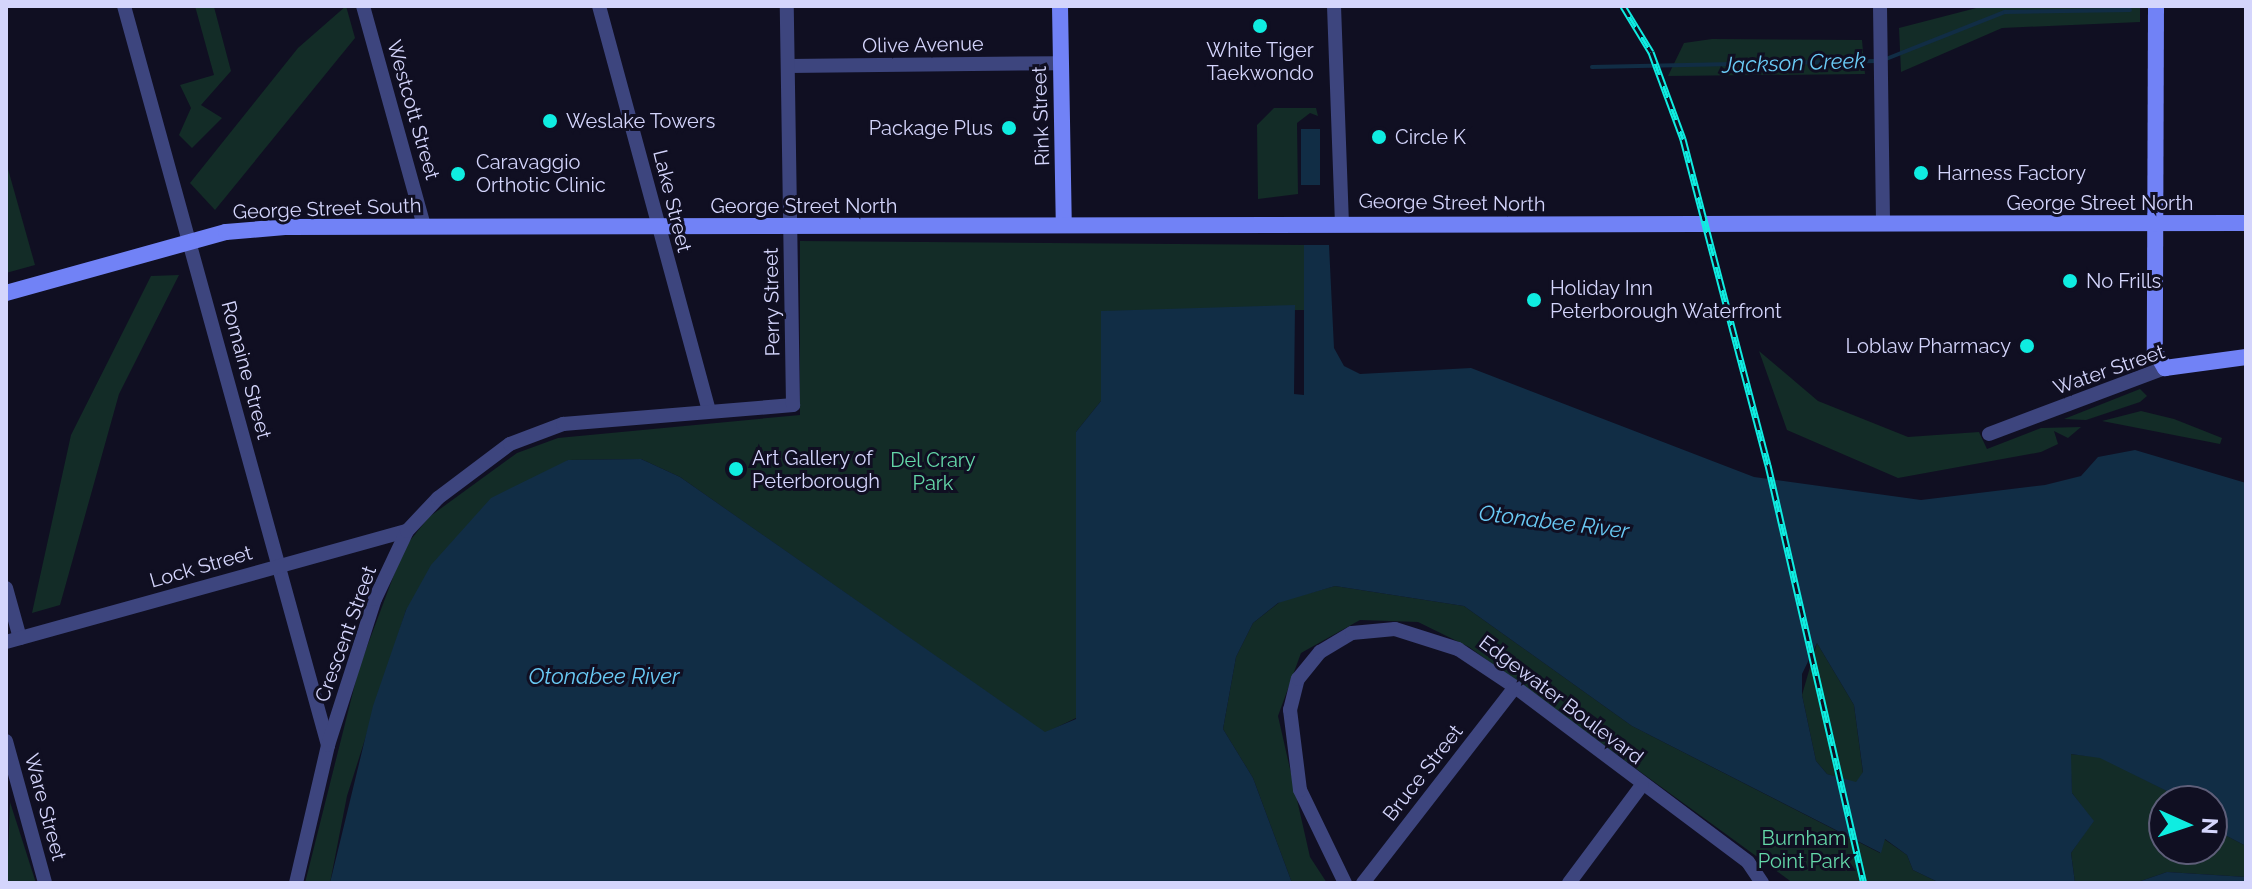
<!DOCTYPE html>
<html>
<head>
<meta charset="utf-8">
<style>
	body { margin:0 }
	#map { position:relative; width:2252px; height:889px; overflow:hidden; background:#100f22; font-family:Raleway,sans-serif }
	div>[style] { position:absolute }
	.green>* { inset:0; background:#132c27 }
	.water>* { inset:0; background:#112d45; transform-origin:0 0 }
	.stream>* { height:4px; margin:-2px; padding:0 2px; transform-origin:2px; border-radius:2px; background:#112d45 }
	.street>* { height:14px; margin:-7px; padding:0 7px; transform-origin:7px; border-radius:7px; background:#3d457e }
	.secondary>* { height:16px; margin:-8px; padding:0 8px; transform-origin:8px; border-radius:8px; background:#7182f6 }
	.rail>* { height:7px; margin-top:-3.5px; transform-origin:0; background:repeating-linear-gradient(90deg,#100f22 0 12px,#0fede1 0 24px); box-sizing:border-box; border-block:2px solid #0fede1 }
	.dots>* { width:22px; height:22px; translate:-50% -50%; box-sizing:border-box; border:4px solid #100f22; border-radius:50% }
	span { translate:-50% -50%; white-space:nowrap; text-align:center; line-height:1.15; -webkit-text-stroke:6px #100f22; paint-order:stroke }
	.street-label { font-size:20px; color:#d4d5fc }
	.poi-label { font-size:20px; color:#d4d5fc }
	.left { translate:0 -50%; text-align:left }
	.right { translate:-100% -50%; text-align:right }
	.park-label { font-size:20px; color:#64d8a9 }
	.water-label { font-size:22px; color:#69caf5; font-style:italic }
	.frame { position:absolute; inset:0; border:8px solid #d4d5fc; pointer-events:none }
	.north { position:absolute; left:2148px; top:785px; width:80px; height:80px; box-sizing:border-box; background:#100f22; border:2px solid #5e5e79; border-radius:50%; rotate:93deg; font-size:22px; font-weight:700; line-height:32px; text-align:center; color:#d4d5fc }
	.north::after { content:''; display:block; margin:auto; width:28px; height:36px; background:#0fede1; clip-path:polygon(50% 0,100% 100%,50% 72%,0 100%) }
</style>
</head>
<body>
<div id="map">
	<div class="green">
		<i style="clip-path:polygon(195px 6px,214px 7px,231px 71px,201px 105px,222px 118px,192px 148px,179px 135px,191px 108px,180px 85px,214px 75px)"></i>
		<i style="clip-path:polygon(346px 6px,355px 38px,215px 210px,190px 183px,298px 48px)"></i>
		<i style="clip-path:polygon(1984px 6px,2140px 6px,2140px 22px,2002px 28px,1901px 72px,1899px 28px)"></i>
		<i style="clip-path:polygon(1712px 39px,1862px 40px,1865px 74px,1668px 76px,1684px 43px)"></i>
		<i style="clip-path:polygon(1274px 108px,1316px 108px,1318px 116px,1310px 113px,1297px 123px,1298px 194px,1258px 199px,1257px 125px)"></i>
		<i style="clip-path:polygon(6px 162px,35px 265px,6px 273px)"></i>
		<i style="clip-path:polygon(800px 241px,1304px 245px,1305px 310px,1101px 311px,1101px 401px,1076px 432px,1076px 718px,1045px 733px,680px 477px,641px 459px,568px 460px,406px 610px,347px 796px,330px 883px,305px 883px,359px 668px,404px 548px,429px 517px,517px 453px,558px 438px,800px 415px)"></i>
		<i style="clip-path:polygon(179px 275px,119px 394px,60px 605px,32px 613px,71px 435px,151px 276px)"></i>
		<i style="clip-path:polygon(1759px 351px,1818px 401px,1908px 437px,1979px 432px,1987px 449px,2041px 428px,2081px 427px,2068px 438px,2054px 431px,2058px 444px,2041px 452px,1898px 478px,1787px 430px)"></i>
		<i style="clip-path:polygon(2140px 389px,2147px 396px,2140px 402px,2086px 420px,2064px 419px)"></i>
		<i style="clip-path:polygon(2141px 411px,2174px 419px,2222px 438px,2220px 444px,2102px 421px)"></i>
		<i style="clip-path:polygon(1335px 586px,1464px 606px,1632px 726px,1880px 853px,1884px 839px,1907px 855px,1913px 870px,1940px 883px,1793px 883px,1469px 647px,1418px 622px,1360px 620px,1301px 653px,1278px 716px,1310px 857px,1327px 883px,1292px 883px,1253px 778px,1223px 729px,1236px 657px,1253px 623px,1281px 601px)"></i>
		<i style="clip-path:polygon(1817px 643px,1854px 705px,1863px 773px,1856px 783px,1827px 774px,1816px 761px,1802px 695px)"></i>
		<i style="clip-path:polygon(2070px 754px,2100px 757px,2187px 801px,2164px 801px,2164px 849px,2212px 849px,2212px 810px,2225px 835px,2246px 846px,2246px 877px,2167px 872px,2135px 883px,2075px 883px,2071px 853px,2093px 821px,2072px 793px)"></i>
		<i style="clip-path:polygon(10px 802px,36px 883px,7px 883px)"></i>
	</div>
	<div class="water">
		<i style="left:1301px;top:129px;width:19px;height:56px"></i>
		<i style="clip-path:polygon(evenodd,1304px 245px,1329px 245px,1334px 348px,1344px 366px,1360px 374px,1471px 368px,1754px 477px,1921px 500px,2045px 485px,2081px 476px,2098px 457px,2135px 450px,2246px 483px,2246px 846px,2225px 835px,2212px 801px,2187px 801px,2100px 758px,2071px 754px,2072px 793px,2094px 821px,2071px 853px,2075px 883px,1940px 883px,1913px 870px,1907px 855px,1885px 839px,1881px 853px,1632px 726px,1464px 606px,1335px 586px,1278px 603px,1253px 623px,1236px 657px,1223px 729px,1253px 778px,1292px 883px,330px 883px,373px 706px,406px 610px,431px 565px,491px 498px,568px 460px,641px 459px,680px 477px,1045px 732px,1076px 719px,1076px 432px,1101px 401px,1101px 311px,1295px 305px,1294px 394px,1304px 395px,1304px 245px,1817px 643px,1854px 705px,1863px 772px,1856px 782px,1827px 774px,1816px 761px,1802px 695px,1802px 674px,1817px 643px)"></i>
		<i style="clip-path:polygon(2167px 872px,2246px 877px,2246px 883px,2135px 883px)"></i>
	</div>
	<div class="stream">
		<i style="left:1886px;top:59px;width:128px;rotate:-21.6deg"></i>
		<i style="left:2005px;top:12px;width:125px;rotate:-0.9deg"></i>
		<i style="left:1592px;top:67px;width:285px;rotate:-1.2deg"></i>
	</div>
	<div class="street">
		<i style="left:124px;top:6px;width:767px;rotate:74.57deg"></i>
		<i style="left:363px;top:6px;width:228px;rotate:74.5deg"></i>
		<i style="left:599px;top:6px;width:415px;rotate:74.8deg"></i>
		<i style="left:1334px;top:6px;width:216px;rotate:87.9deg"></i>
		<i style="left:1880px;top:6px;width:217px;rotate:89.2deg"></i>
		<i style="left:788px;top:66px;width:272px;rotate:-0.6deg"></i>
		<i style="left:1989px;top:434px;width:188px;rotate:-20.6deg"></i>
		<i style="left:6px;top:588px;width:52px;rotate:74.4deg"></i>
		<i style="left:6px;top:642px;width:416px;rotate:-15.5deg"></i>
		<i style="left:6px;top:741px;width:147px;rotate:74.6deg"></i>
		<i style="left:296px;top:883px;width:142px;rotate:-76.9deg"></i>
		<i style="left:328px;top:745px;width:153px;rotate:-72.2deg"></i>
		<i style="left:375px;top:599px;width:75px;rotate:-64.8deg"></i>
		<i style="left:407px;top:531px;width:45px;rotate:-46.8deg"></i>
		<i style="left:438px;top:498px;width:90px;rotate:-36.9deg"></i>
		<i style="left:510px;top:444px;width:57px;rotate:-20.7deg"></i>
		<i style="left:563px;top:424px;width:231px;rotate:-4.7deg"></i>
		<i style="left:793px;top:405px;width:399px;rotate:-90.9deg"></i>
		<i style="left:1345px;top:883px;width:103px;rotate:-115.8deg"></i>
		<i style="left:1300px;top:790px;width:81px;rotate:-97.1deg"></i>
		<i style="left:1290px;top:710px;width:32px;rotate:-76deg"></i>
		<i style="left:1298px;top:679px;width:35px;rotate:-51deg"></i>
		<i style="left:1320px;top:652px;width:37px;rotate:-31deg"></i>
		<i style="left:1352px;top:633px;width:43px;rotate:-5.3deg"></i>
		<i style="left:1395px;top:629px;width:66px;rotate:17.6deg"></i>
		<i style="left:1458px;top:649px;width:69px;rotate:33.7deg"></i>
		<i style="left:1515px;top:687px;width:291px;rotate:36.9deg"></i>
		<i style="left:1748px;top:862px;width:25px;rotate:56deg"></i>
		<i style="left:1363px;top:883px;width:248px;rotate:-52.2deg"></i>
		<i style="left:1569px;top:883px;width:122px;rotate:-53.3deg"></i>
	</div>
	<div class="secondary">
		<i style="left:1060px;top:6px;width:219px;rotate:89deg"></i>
		<i style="left:2156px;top:6px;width:345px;rotate:90.2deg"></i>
		<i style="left:2155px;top:351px;width:20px;rotate:60deg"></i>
		<i style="left:2165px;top:368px;width:82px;rotate:-7.7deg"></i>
		<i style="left:6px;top:293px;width:228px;rotate:-15.5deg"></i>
		<i style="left:226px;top:232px;width:59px;rotate:-4.8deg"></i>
		<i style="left:285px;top:227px;width:1961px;rotate:-0.12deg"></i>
	</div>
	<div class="rail">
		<i style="left:1623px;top:6px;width:54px;rotate:58.7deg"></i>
		<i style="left:1651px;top:52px;width:93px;rotate:69.8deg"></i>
		<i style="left:1683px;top:139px;width:337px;rotate:75.4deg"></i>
		<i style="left:1768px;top:465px;width:429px;rotate:77.1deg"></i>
	</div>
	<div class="dots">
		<i style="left:1260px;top:26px;background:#0fede1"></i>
		<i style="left:550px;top:121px;background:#0fede1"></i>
		<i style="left:1009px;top:128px;background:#0fede1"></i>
		<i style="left:1379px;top:137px;background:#0fede1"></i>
		<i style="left:1921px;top:173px;background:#0fede1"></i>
		<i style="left:458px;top:174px;background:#0fede1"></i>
		<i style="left:2070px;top:281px;background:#0fede1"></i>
		<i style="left:1534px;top:300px;background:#0fede1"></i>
		<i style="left:2027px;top:346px;background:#0fede1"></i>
		<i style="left:736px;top:469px;background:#0fede1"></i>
	</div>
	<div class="street-label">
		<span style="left:923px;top:45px;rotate:-1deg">Olive Avenue</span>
		<span style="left:413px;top:110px;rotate:74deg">Westcott Street</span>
		<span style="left:1041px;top:116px;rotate:-92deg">Rink Street</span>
		<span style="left:672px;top:201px;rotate:76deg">Lake Street</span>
		<span style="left:1452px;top:203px;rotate:1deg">George Street North</span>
		<span style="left:2100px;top:203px">George Street North</span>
		<span style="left:804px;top:206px">George Street North</span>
		<span style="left:327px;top:209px;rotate:-2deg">George Street South</span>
		<span style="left:772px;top:302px;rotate:-91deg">Perry Street</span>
		<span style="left:246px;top:370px;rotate:75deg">Romaine Street</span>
		<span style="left:2109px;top:370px;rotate:-19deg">Water Street</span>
		<span style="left:201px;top:567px;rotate:-16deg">Lock Street</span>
		<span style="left:346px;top:634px;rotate:-70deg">Crescent Street</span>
		<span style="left:1561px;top:700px;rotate:37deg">Edgewater Boulevard</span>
		<span style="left:1423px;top:773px;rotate:-52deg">Bruce Street</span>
		<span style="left:45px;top:807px;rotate:75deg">Ware Street</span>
	</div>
	<div class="poi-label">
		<span style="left:1260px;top:62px">White Tiger<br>Taekwondo</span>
		<span class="left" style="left:566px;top:121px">Weslake Towers</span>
		<span class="right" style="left:993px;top:128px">Package Plus</span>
		<span class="left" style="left:1395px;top:137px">Circle K</span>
		<span class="left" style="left:476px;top:174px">Caravaggio<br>Orthotic Clinic</span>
		<span class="left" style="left:1937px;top:173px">Harness Factory</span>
		<span class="left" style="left:2086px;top:281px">No Frills</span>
		<span class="left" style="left:1550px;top:300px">Holiday Inn<br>Peterborough Waterfront</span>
		<span class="right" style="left:2011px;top:346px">Loblaw Pharmacy</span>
		<span class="left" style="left:752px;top:470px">Art Gallery of<br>Peterborough</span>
	</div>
	<div class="park-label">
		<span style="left:933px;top:472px">Del Crary<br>Park</span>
		<span style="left:1804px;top:850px">Burnham<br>Point Park</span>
	</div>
	<div class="water-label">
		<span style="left:1794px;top:63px;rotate:-2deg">Jackson Creek</span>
		<span style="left:1554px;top:522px;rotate:7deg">Otonabee River</span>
		<span style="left:604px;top:677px">Otonabee River</span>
	</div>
	<div class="frame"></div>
	<div class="north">N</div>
</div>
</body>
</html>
